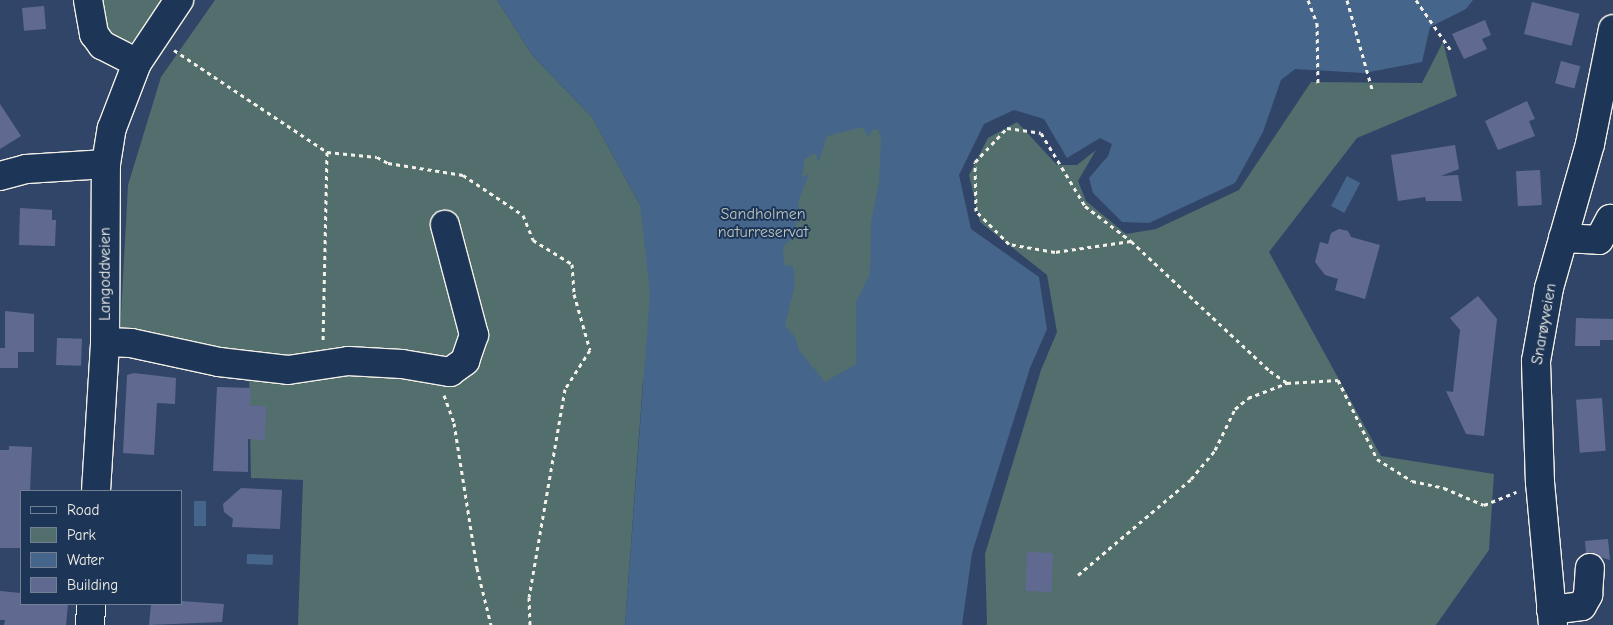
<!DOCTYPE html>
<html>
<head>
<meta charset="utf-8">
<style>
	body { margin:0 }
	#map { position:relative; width:1613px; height:625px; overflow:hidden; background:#314568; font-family:"Comic Neue",sans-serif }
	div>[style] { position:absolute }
	.green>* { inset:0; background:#526f6d }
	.water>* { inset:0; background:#45658a; transform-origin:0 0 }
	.building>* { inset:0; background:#606a91; transform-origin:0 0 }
	.path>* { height:3px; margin-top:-1.5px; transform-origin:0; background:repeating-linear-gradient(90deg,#f4f1e8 0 4px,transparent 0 8px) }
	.roads { filter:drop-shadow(1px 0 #f4f1e8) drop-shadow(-1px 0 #f4f1e8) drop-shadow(0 1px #f4f1e8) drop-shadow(0 -1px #f4f1e8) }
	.minor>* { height:28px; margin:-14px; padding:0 14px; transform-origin:14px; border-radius:14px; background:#1d3557 }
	span { translate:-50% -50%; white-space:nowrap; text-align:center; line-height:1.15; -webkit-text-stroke:4px #1d3557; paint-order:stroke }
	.park-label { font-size:16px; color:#bbc4bd }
	.street-label { font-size:16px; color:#f4f1e8 }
	.legend { position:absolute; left:20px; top:490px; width:162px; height:115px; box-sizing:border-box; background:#1d3557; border:1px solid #738091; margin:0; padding:6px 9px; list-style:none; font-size:15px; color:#f4f1e8 }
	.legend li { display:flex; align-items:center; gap:10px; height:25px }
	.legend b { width:25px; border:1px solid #738091 }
</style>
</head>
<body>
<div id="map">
	<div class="green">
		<i style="clip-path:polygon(88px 0,166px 0,132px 42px,111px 44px)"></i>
		<i style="clip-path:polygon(215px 0,497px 0,533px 56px,592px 117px,640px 205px,905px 0,860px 533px,643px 382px,625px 625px,298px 625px,303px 480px,251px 478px,249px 374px,120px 334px,128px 185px,161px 77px)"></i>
		<i style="clip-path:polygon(1443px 42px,1457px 96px,1357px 138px,1269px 252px,1381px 456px,1494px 474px,1489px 550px,1436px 625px,987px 625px,985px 554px,1041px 370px,1057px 332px,1047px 275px,980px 222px,969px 175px,988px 138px,1017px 122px,1057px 165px,1077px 165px,1096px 150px,1078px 181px,1086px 201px,1126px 234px,1156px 229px,1239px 190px,1311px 82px,1422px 83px)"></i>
	</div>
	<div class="water">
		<i style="clip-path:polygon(evenodd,497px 0,1473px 0,1466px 9px,1430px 27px,1422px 62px,1364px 73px,1295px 69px,1281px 80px,1263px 132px,1235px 183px,1149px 223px,1122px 222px,1093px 193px,1089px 178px,1108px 156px,1112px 144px,1100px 138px,1067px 158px,1044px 119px,1014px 110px,984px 124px,959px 175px,971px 229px,1039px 277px,1047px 329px,1030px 368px,972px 553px,962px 625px,625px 625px,650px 294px,640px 205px,592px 117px,533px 56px,497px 0,863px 127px,868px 137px,873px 129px,878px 130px,881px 137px,879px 183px,871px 222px,870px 274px,856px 302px,856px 364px,825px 382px,799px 350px,795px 337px,785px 325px,795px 285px,793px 266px,784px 265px,783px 246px,790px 240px,797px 222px,799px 199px,809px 174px,802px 177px,805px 159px,815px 153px,819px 162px,827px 136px,863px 127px)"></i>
		<i style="left:1347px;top:176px;width:15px;height:34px;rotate:28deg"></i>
		<i style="left:194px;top:501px;width:12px;height:25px"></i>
		<i style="left:247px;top:554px;width:26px;height:10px;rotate:2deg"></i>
	</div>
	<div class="building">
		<i style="left:1532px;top:2px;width:49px;height:33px;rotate:14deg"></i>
		<i style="left:44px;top:6px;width:23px;height:22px;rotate:85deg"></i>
		<i style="clip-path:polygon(1485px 20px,1491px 35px,1482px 39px,1487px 49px,1464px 59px,1452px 34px)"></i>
		<i style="left:1561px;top:61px;width:20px;height:23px;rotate:15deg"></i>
		<i style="clip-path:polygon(1527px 101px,1535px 119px,1529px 121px,1535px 136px,1498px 150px,1485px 121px)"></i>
		<i style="clip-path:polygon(0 104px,21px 136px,0 149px)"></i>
		<i style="clip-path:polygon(1455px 145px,1459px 169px,1441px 176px,1458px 175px,1462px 201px,1426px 201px,1425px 197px,1398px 201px,1391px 155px)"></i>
		<i style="left:1540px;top:170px;width:35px;height:24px;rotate:87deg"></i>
		<i style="clip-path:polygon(20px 208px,52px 210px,52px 220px,56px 220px,55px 246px,19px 245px)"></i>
		<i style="clip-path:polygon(1339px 229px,1348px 231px,1351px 237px,1380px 245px,1365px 299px,1335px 290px,1338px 279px,1325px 275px,1315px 262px,1320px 242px,1328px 244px,1331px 233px)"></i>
		<i style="clip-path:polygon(1478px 296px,1497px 319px,1484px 436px,1466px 434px,1446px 391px,1453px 392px,1460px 330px,1450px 318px)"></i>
		<i style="clip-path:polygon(5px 311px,34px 314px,34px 352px,18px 352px,18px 368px,0 368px,0 348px,5px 348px)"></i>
		<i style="clip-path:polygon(1576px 318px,1613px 319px,1613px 340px,1600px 340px,1600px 346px,1575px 346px)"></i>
		<i style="left:57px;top:338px;width:25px;height:27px;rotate:2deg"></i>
		<i style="clip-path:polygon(134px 373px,176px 378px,175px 404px,157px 403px,154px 455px,123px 453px,127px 375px)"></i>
		<i style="clip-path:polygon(217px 387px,251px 388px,250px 406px,266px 406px,265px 440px,248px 439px,248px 472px,213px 471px)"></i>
		<i style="left:1602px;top:398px;width:53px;height:26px;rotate:86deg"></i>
		<i style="clip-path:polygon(9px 446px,32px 447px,30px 491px,21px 491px,21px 548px,0 548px,0 450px,9px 450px)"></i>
		<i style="clip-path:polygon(241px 488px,282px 490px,280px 529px,232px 527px,233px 519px,224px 512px,223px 504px)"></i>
		<i style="clip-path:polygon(1608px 539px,1610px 560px,1586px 553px,1585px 541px)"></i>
		<i style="left:1027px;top:552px;width:26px;height:39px;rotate:2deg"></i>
		<i style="clip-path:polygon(0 591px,21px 593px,21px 604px,68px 604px,66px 625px,4px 625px,5px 620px,0 620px)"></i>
		<i style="clip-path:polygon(181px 601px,224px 604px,222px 622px,149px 625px,151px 604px,181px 604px)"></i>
	</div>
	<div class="path">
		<i style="left:1308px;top:0;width:25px;rotate:69deg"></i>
		<i style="left:1317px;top:23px;width:62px;rotate:89.1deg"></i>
		<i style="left:1347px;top:0;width:92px;rotate:74.3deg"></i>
		<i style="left:1416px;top:0;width:60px;rotate:55.2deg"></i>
		<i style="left:174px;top:50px;width:184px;rotate:33.7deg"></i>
		<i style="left:327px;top:152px;width:190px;rotate:91.2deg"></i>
		<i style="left:327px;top:152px;width:50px;rotate:5.7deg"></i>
		<i style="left:377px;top:157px;width:13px;rotate:29deg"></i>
		<i style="left:388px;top:163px;width:76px;rotate:9.1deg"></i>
		<i style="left:463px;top:175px;width:72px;rotate:33.7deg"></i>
		<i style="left:523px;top:215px;width:27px;rotate:68deg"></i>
		<i style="left:533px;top:240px;width:46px;rotate:31.6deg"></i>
		<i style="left:572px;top:264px;width:30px;rotate:86deg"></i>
		<i style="left:574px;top:294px;width:58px;rotate:74.1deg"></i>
		<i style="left:590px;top:350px;width:46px;rotate:122.7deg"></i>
		<i style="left:565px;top:389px;width:211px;rotate:99.8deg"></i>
		<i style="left:529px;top:597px;width:28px;rotate:88deg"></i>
		<i style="left:1131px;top:241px;width:77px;rotate:171.8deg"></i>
		<i style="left:1055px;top:252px;width:47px;rotate:-170.1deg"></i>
		<i style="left:1009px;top:244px;width:47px;rotate:-135deg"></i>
		<i style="left:976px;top:211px;width:49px;rotate:-91.2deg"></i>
		<i style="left:975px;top:162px;width:47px;rotate:-46.7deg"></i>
		<i style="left:1007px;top:128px;width:34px;rotate:8deg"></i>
		<i style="left:1041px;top:133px;width:85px;rotate:58.9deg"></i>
		<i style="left:1085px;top:206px;width:58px;rotate:37.3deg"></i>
		<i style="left:1131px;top:241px;width:190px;rotate:43.1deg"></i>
		<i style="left:1270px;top:371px;width:21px;rotate:35deg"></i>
		<i style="left:1287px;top:383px;width:51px;rotate:-3.4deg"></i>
		<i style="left:1338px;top:380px;width:88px;rotate:63.7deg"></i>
		<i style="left:1377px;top:459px;width:41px;rotate:32.2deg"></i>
		<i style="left:1412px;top:481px;width:33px;rotate:12deg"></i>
		<i style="left:1444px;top:488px;width:43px;rotate:23deg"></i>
		<i style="left:1484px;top:505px;width:35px;rotate:-22deg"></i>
		<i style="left:444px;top:395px;width:30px;rotate:70deg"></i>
		<i style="left:454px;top:423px;width:147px;rotate:81deg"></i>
		<i style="left:477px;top:568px;width:59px;rotate:76.2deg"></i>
		<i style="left:1078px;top:575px;width:148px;rotate:-40.3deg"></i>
		<i style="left:1191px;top:479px;width:38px;rotate:-50deg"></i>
		<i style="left:1215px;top:450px;width:46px;rotate:-64deg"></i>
		<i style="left:1235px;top:409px;width:17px;rotate:-40deg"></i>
		<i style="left:1248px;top:398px;width:42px;rotate:-21deg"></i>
	</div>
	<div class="roads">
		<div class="minor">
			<i style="left:88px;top:0;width:35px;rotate:80deg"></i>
			<i style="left:94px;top:34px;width:14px;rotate:54deg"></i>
			<i style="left:102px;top:45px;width:39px;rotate:27deg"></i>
			<i style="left:0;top:176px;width:27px;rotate:-15deg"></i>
			<i style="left:26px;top:169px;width:80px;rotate:-3.6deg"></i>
			<i style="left:1563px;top:238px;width:36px;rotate:3deg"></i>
			<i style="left:1599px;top:240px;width:24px;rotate:-62deg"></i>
			<i style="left:105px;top:342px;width:26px;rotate:2deg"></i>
			<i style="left:131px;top:343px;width:90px;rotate:12.2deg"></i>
			<i style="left:219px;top:362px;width:69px;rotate:6.6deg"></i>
			<i style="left:288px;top:370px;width:61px;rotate:-8.5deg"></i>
			<i style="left:348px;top:361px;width:54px;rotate:3.2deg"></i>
			<i style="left:402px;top:364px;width:49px;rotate:9.5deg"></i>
			<i style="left:450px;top:372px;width:19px;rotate:-36deg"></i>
			<i style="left:465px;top:361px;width:28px;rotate:-71deg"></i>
			<i style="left:474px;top:335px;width:114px;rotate:-104.8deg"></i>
			<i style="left:96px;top:491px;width:149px;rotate:-86.5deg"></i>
			<i style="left:105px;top:342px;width:178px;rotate:-89.7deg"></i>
			<i style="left:106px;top:164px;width:36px;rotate:-81deg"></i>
			<i style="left:112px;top:128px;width:70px;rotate:-69deg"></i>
			<i style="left:137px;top:63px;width:76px;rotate:-56.3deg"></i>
			<i style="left:1551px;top:610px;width:31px;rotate:-7deg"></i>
			<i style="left:1582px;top:606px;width:13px;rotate:-61deg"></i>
			<i style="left:1588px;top:595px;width:27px;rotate:-86deg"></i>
			<i style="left:90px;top:625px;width:21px;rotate:-87deg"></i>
			<i style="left:1553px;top:625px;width:143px;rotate:-95.2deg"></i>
			<i style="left:1540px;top:483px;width:122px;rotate:-91.9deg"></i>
			<i style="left:1536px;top:361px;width:74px;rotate:-79.9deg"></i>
			<i style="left:1549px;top:288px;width:150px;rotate:-74.1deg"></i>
			<i style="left:1590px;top:144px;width:117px;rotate:-78.7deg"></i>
		</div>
	</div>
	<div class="park-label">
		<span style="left:763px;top:223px">Sandholmen<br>naturreservat</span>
	</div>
	<div class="street-label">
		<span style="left:105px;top:274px;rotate:-90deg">Langoddveien</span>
		<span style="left:1544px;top:324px;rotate:-80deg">Snarøyveien</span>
	</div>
	<ul class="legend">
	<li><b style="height:6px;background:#1d3557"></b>Road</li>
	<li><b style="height:14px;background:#526f6d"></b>Park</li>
	<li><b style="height:14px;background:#45658a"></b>Water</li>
	<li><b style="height:14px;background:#606a91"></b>Building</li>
	</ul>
</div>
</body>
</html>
